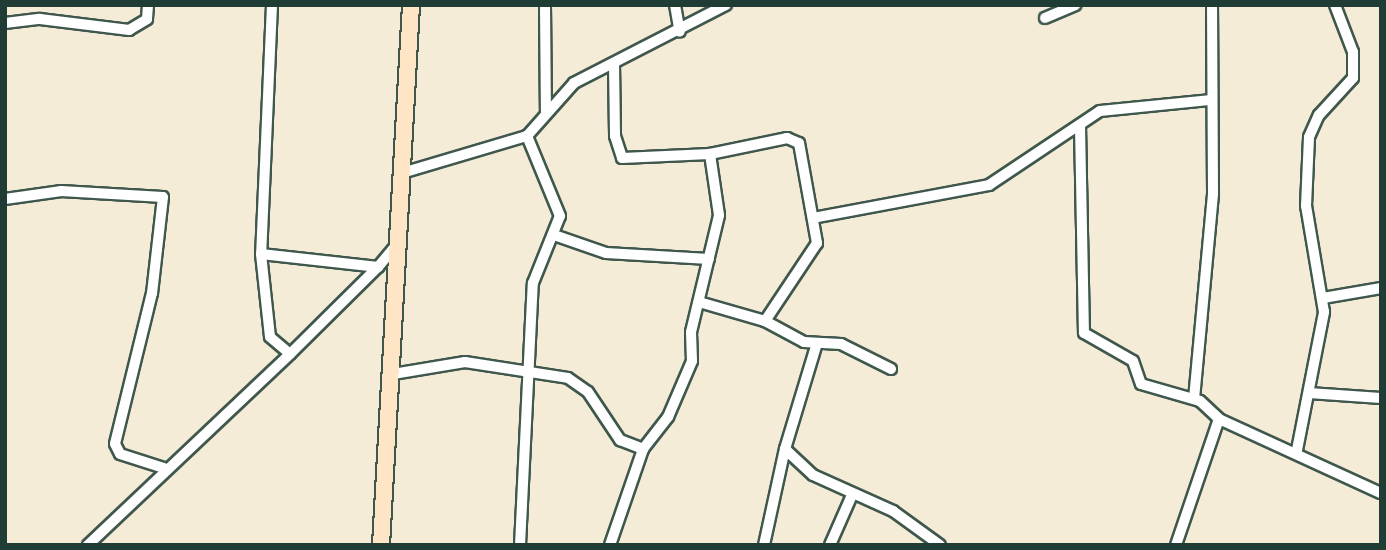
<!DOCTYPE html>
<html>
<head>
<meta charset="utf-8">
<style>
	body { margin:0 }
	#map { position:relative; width:1386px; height:550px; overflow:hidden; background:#f5ecd7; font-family:"Old Standard TT",serif }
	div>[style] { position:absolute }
	.roads { filter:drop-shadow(2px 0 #3f574c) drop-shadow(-2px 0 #3f574c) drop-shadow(0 2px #3f574c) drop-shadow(0 -2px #3f574c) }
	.street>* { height:10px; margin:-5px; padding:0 5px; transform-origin:5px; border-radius:5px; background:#fff }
	.secondary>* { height:16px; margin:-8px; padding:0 8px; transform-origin:8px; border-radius:8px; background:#fde5c5 }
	span { translate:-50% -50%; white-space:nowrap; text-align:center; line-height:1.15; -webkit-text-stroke:6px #fbf7ec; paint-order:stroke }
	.frame { position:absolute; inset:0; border:7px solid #1f3d34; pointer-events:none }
</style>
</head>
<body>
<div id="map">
	<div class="roads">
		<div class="street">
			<i style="left:272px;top:5px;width:249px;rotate:92.5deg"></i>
			<i style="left:261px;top:254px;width:83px;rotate:83.8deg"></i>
			<i style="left:270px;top:337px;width:26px;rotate:40deg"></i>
			<i style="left:290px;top:354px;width:124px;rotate:-44.7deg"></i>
			<i style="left:545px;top:5px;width:107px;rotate:89.5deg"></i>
			<i style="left:675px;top:5px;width:27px;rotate:80deg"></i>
			<i style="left:1045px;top:18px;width:33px;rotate:-23deg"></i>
			<i style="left:5px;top:23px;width:35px;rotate:-7deg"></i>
			<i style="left:40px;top:19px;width:90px;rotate:7deg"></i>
			<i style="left:129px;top:30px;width:21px;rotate:-31deg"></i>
			<i style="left:147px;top:19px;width:14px;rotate:-86deg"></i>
			<i style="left:614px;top:63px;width:73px;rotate:89.2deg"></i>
			<i style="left:615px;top:136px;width:23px;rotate:72deg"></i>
			<i style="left:622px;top:158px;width:88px;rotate:-2.6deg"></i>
			<i style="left:710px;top:154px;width:79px;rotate:-11.7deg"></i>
			<i style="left:787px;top:138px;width:13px;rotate:23deg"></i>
			<i style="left:799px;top:143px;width:102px;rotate:79.8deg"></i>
			<i style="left:817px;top:243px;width:94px;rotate:123.7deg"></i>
			<i style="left:1080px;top:126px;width:207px;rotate:88.9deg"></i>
			<i style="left:1084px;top:333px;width:56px;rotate:29.7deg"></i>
			<i style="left:1133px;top:361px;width:24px;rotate:71deg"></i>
			<i style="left:1141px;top:384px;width:61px;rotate:16.1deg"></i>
			<i style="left:1200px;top:401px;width:26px;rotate:43deg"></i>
			<i style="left:1219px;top:419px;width:178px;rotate:24.6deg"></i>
			<i style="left:402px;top:173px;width:130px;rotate:-16.5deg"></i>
			<i style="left:527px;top:136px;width:71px;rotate:-48.4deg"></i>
			<i style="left:574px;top:83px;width:171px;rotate:-27.2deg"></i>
			<i style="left:5px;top:199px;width:57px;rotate:-8.1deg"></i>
			<i style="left:61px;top:191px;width:102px;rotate:3.4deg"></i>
			<i style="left:163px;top:197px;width:97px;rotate:96.5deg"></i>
			<i style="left:152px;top:293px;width:155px;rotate:103.8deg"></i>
			<i style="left:115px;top:444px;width:11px;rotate:63deg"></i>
			<i style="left:120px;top:454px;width:46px;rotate:17.7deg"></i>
			<i style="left:813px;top:218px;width:179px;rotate:-10.6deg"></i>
			<i style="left:989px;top:185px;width:133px;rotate:-33.7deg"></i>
			<i style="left:1100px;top:111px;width:112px;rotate:-5.7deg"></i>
			<i style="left:554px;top:235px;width:55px;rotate:19.1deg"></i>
			<i style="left:606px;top:253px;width:103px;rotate:3.3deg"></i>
			<i style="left:261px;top:254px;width:118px;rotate:6.3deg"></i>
			<i style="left:378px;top:267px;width:30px;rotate:-50deg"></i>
			<i style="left:1323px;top:298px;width:59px;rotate:-9.8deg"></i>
			<i style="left:699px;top:302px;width:69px;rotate:16.1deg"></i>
			<i style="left:765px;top:321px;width:44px;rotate:28.3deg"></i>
			<i style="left:804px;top:342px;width:37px;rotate:3deg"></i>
			<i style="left:841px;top:344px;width:56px;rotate:26.6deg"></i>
			<i style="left:817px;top:343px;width:111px;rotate:106.8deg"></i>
			<i style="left:785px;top:449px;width:38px;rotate:43deg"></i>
			<i style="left:813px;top:475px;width:88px;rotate:24.2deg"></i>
			<i style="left:893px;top:511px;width:58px;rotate:35.9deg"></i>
			<i style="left:393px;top:374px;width:73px;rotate:-9.5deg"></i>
			<i style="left:465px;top:362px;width:104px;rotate:8.8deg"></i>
			<i style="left:568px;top:378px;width:24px;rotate:35deg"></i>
			<i style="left:588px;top:392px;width:58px;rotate:56.3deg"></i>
			<i style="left:620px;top:440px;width:25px;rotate:21deg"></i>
			<i style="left:643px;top:449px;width:41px;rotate:-52deg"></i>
			<i style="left:668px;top:417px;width:61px;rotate:-66.8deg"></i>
			<i style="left:692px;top:361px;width:29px;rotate:-92deg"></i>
			<i style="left:691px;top:332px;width:120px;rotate:-76.5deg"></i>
			<i style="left:719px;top:215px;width:62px;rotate:-98.4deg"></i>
			<i style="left:1309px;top:393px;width:72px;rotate:4deg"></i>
			<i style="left:1194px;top:399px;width:207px;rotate:-84.7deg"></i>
			<i style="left:1213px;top:193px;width:188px;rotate:-90.3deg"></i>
			<i style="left:1297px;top:450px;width:141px;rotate:-78.9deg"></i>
			<i style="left:1324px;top:312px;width:108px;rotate:-99.6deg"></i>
			<i style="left:1306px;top:206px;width:69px;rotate:-87.5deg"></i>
			<i style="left:1309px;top:137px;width:24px;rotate:-66deg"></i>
			<i style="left:1319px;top:115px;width:50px;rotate:-47.4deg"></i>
			<i style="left:1353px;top:78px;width:26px;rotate:-90deg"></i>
			<i style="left:1353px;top:52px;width:50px;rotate:-111deg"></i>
			<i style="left:88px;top:545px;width:278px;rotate:-43.4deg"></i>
			<i style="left:520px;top:545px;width:262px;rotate:-87.2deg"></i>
			<i style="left:533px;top:283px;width:72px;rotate:-68.1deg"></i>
			<i style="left:560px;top:216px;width:87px;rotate:-112.4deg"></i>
			<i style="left:610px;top:545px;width:102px;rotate:-71deg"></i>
			<i style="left:764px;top:545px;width:98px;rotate:-77.7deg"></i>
			<i style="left:830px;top:545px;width:55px;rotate:-66.3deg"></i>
			<i style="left:1176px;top:545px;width:133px;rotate:-71.2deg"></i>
		</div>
		<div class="secondary">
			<i style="left:381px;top:545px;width:541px;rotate:-86.82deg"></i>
		</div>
	</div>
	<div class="frame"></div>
</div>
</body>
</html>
